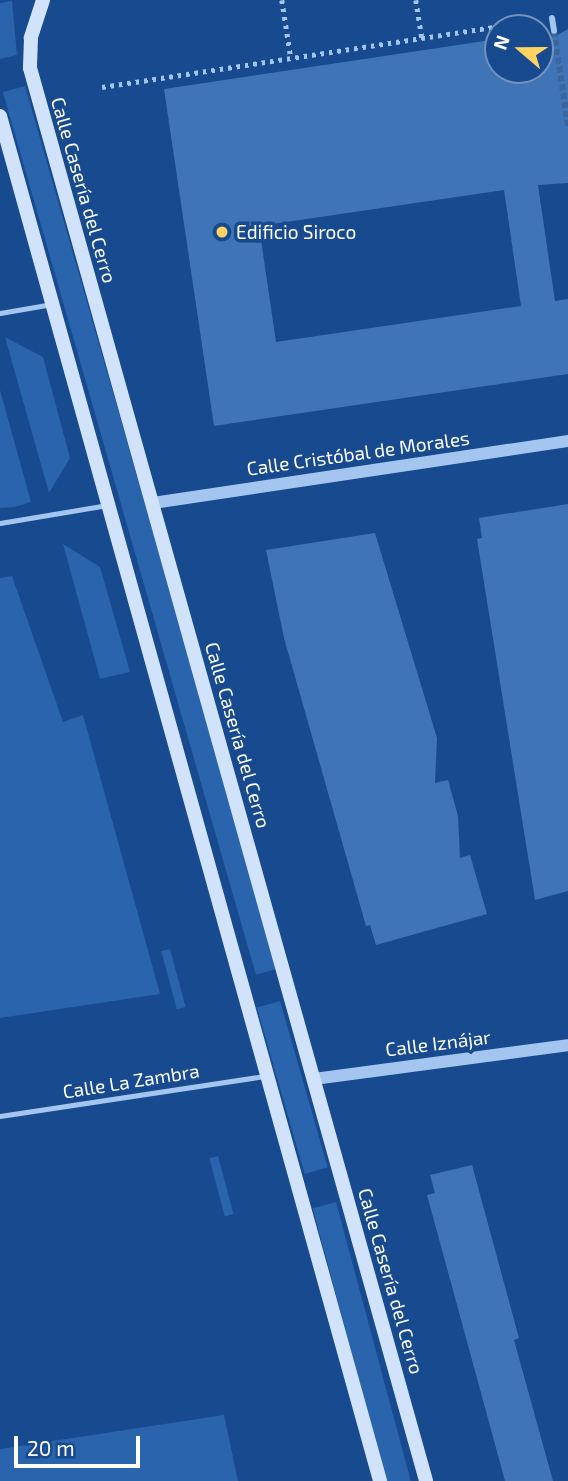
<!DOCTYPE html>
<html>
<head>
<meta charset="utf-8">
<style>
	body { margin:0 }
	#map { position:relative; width:568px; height:1481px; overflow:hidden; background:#174a8e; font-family:"Exo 2",sans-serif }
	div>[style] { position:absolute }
	.green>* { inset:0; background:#2a64ad; transform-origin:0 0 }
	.building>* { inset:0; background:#3f74b7 }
	.pedestrian-tunnel>* { height:6px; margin-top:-3px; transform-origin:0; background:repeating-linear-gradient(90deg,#3a659f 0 6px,transparent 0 9px) }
	.path>* { height:4.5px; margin-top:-2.25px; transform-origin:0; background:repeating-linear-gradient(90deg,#a3c5ef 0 3.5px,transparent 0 8.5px) }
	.service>* { height:5px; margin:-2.5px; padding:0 2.5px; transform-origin:2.5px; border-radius:2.5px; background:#a3c5ef }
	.pedestrian>* { height:6px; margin:-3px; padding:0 3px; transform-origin:3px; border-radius:3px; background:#a3c5ef }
	.tertiary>* { height:12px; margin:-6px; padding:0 6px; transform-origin:6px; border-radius:6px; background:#a3c5ef }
	.secondary>* { height:14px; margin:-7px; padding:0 7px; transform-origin:7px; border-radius:7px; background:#d1e3fb }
	.dots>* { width:19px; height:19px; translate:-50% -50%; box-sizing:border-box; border:4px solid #174a8e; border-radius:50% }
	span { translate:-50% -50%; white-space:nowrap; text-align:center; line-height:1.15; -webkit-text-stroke:7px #174a8e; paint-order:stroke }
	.street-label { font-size:19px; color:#fff }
	.poi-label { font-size:19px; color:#fff }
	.left { translate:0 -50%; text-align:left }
	.north { position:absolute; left:484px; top:14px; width:70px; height:70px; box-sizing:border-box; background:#174a8e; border:2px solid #7492bb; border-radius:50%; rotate:290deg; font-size:19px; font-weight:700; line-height:28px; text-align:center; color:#fff }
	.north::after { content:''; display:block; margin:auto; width:24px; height:32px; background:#ffd361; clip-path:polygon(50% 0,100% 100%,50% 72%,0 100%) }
	.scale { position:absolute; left:14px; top:1436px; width:126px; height:32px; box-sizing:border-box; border:4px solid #fff; border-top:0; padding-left:9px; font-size:21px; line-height:24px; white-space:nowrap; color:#fff; -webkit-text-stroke:5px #174a8e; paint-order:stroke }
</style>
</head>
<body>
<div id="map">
	<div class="green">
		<i style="clip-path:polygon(12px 1px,17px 55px,0 59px,0 3px)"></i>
		<i style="left:25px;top:86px;width:918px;height:23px;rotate:74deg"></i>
		<i style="clip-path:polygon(5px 337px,43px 357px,70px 458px,49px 493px)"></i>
		<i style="clip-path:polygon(0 390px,31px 502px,15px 507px,0 508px)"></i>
		<i style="clip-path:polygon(63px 544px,100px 567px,130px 672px,100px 679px)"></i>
		<i style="clip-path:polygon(12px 576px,63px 722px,83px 715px,160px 994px,0 1018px,0 578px)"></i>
		<i style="left:170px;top:949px;width:60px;height:9px;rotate:75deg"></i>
		<i style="left:280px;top:1001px;width:173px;height:24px;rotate:74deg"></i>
		<i style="left:218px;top:1156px;width:60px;height:9px;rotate:75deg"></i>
		<i style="left:336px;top:1202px;width:289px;height:24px;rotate:75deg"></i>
		<i style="clip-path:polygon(224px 1415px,238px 1481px,0 1481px,0 1449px)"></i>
	</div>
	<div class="building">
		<i style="clip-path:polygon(evenodd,568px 29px,568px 183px,538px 185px,555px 301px,568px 299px,568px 374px,214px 426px,164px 89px,498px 39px,498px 70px,540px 70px,540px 33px,554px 37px,568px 29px,504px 190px,521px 306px,276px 342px,259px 226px,504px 190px)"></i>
		<i style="clip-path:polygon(568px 504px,568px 891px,535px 900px,477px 539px,482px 538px,479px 518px)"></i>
		<i style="clip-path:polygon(375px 533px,437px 738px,435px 783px,448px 780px,458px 816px,460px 858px,470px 855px,487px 914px,376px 945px,370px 925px,366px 926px,284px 638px,266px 550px)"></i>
		<i style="clip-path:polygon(472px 1165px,519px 1338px,514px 1340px,553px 1481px,505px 1481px,427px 1195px,435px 1193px,430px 1175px)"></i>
	</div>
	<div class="pedestrian-tunnel">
		<i style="left:554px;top:31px;width:96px;rotate:81.6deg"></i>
	</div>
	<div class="path">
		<i style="left:282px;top:0;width:59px;rotate:81.2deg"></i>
		<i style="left:416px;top:0;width:39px;rotate:81deg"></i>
		<i style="left:102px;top:87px;width:432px;rotate:-8.7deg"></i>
	</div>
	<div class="service">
		<i style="left:0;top:313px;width:53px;rotate:-9.8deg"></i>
		<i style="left:0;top:523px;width:109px;rotate:-9.5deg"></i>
		<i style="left:0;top:1116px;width:269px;rotate:-8.6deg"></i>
	</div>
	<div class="pedestrian">
		<i style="left:552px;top:18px;width:13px;rotate:81deg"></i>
	</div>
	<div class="tertiary">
		<i style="left:153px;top:503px;width:420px;rotate:-8.5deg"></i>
		<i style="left:314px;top:1079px;width:256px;rotate:-7.6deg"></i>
	</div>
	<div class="secondary">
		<i style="left:43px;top:0;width:40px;rotate:108deg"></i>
		<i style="left:31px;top:38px;width:30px;rotate:92deg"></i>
		<i style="left:30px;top:68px;width:1467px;rotate:74.34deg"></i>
		<i style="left:0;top:116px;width:1417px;rotate:74.44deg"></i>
	</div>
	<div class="dots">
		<i style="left:222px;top:232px;background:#ffd361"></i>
	</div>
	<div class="street-label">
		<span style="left:84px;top:190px;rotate:74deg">Calle Casería del Cerro</span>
		<span style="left:358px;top:453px;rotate:-8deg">Calle Cristóbal de Morales</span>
		<span style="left:238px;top:735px;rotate:74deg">Calle Casería del Cerro</span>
		<span style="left:438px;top:1043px;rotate:-7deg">Calle Iznájar</span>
		<span style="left:131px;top:1081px;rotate:-9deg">Calle La Zambra</span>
		<span style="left:391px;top:1281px;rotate:74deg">Calle Casería del Cerro</span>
	</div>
	<div class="poi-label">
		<span class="left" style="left:236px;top:232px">Edificio Siroco</span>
	</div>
	<div class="north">N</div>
	<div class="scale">20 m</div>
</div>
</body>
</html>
